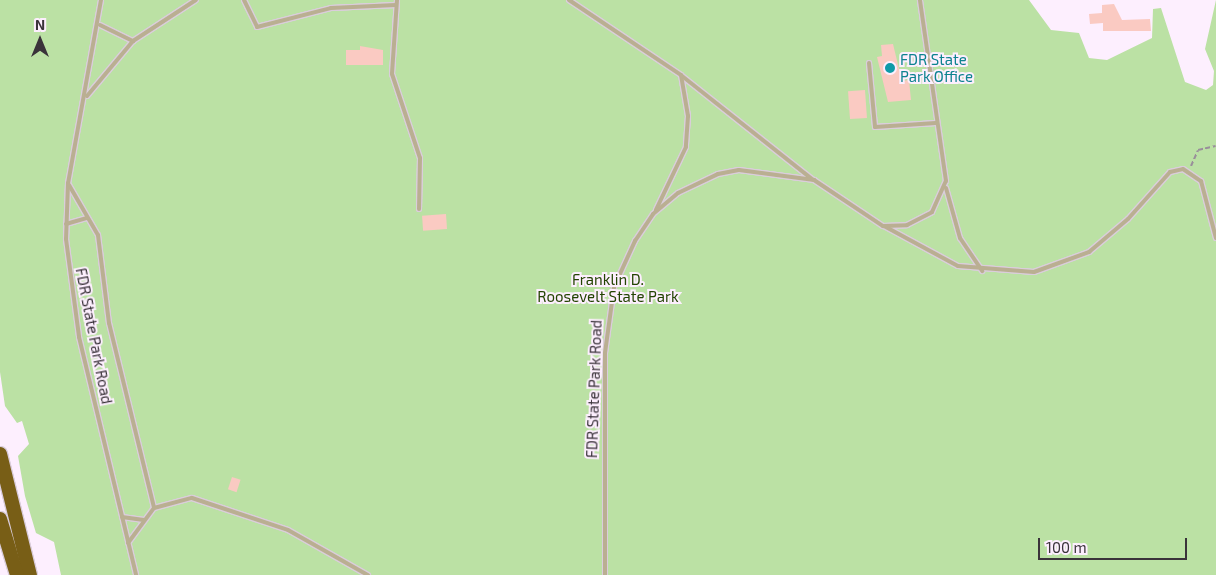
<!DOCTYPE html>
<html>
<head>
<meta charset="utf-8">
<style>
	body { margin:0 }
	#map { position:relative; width:1216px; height:575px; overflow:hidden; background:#fdeffe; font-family:"Exo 2",sans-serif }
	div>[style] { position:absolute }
	.green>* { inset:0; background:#bbe1a4 }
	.building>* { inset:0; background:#facac2; transform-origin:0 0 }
	.path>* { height:2px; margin-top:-1px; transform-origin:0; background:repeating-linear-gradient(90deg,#998f9a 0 5px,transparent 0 7.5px) }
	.roads { filter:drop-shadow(1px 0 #dacddb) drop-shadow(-1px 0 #dacddb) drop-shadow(0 1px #dacddb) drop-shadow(0 -1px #dacddb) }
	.lane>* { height:4px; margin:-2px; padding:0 2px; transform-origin:2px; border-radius:2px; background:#baaf92 }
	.highway>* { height:14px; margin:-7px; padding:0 7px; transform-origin:7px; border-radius:7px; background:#785e16 }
	.dots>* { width:14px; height:14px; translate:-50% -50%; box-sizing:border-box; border:2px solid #fdeffe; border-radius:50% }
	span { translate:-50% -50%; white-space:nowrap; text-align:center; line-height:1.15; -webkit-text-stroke:4px #fdeffe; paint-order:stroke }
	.culture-label { font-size:15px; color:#0d838f }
	.left { translate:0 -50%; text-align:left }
	.park-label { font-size:15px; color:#234402 }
	.street-label { font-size:15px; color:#3a333a }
	.north { position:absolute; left:15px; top:15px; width:50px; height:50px; -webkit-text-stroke:4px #fdeffe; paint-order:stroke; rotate:0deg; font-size:14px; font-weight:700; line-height:20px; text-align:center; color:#3a333a }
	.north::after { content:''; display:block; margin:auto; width:18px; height:22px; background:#3a333a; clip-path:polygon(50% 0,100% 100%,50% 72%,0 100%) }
	.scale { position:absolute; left:1038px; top:538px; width:149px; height:22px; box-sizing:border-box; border:2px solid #3a333a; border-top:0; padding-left:6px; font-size:15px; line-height:18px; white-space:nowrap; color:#3a333a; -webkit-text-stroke:4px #fdeffe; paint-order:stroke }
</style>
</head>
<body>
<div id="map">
	<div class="green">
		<i style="clip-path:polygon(0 0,1029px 0,1051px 30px,1079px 33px,1089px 58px,1107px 60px,1152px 38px,1153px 9px,1161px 8px,1185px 82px,1206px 90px,1213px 85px,1214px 71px,1205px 49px,1216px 0,1216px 575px,61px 575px,54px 542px,36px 533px,25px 496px,18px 456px,29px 444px,22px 421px,17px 423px,5px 406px,0 372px)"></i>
	</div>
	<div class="building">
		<i style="clip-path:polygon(1114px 4px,1122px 20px,1150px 19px,1151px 31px,1103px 31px,1103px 23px,1090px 24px,1089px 14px,1102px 13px,1102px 5px)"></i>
		<i style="clip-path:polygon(893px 44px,902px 81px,909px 80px,911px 100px,888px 102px,877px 57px,882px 56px,881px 45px)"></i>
		<i style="clip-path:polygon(360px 46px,383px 50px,383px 65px,346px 65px,346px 50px,360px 50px)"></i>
		<i style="left:865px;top:90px;width:28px;height:17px;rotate:86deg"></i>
		<i style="left:446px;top:214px;width:15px;height:24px;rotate:86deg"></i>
		<i style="left:232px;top:477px;width:9px;height:13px;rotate:18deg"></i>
	</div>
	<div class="path">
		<i style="left:1191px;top:166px;width:17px;rotate:-66deg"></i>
		<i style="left:1198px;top:150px;width:18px;rotate:-13deg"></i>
	</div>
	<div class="roads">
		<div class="lane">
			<i style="left:101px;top:0;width:186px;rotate:100.2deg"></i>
			<i style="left:68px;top:183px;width:56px;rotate:92deg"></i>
			<i style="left:66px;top:239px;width:99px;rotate:82.4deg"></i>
			<i style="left:79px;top:337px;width:245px;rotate:76.5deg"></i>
			<i style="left:244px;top:0;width:30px;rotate:64deg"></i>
			<i style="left:257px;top:27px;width:76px;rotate:-14.4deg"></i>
			<i style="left:331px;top:8px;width:65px;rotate:-2.6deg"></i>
			<i style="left:397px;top:0;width:74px;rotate:93.9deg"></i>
			<i style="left:392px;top:74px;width:89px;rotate:71.6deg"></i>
			<i style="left:420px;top:158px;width:51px;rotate:91.1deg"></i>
			<i style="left:569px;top:0;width:135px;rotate:33.8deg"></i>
			<i style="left:681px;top:75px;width:42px;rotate:80.3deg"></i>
			<i style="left:688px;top:116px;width:31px;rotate:94deg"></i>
			<i style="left:686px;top:147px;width:70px;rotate:115.5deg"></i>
			<i style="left:100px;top:25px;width:37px;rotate:26deg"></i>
			<i style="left:869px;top:63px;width:64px;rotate:84.6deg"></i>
			<i style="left:875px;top:127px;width:61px;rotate:-3.8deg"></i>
			<i style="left:682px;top:76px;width:166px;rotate:38.4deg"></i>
			<i style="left:87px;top:96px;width:72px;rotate:-50.1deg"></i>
			<i style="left:133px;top:41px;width:75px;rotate:-33.1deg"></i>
			<i style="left:69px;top:185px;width:58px;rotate:59.9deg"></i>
			<i style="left:98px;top:235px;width:89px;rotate:82.9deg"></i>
			<i style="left:109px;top:323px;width:190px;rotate:76.3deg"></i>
			<i style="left:946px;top:188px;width:52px;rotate:74.4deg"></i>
			<i style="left:960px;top:238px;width:40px;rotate:56deg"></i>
			<i style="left:66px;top:224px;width:22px;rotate:-16deg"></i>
			<i style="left:884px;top:226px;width:84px;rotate:28.4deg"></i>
			<i style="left:958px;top:266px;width:76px;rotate:4.5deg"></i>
			<i style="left:1034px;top:272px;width:59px;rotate:-20deg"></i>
			<i style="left:1089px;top:252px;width:51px;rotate:-40.2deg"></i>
			<i style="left:1128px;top:219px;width:63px;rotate:-48.2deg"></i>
			<i style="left:1170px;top:172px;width:13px;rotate:-13deg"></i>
			<i style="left:1183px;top:169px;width:22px;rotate:34deg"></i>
			<i style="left:1201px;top:181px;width:59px;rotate:75.3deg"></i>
			<i style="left:122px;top:517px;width:22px;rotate:8deg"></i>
			<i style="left:128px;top:543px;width:44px;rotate:-53.4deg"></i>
			<i style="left:154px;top:508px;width:39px;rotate:-15deg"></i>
			<i style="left:192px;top:498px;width:101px;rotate:18.4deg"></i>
			<i style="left:288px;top:530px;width:92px;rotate:29.4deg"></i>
			<i style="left:605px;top:575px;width:222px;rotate:-90deg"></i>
			<i style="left:605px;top:353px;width:67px;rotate:-82.2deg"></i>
			<i style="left:614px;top:287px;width:51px;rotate:-65.5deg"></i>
			<i style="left:635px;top:241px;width:32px;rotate:-56deg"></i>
			<i style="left:653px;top:214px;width:33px;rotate:-40deg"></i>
			<i style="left:678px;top:193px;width:44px;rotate:-25.4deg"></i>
			<i style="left:718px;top:174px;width:21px;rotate:-11deg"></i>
			<i style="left:739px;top:170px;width:76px;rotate:7.6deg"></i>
			<i style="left:814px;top:180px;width:83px;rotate:33.7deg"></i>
			<i style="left:883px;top:226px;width:24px;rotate:-2deg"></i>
			<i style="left:907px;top:225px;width:28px;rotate:-27deg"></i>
			<i style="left:932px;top:212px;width:34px;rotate:-66deg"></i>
			<i style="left:946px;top:181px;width:183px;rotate:-98.2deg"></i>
		</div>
		<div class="highway">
			<i style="left:0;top:454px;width:125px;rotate:76.1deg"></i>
			<i style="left:0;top:519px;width:59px;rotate:73.1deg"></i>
		</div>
	</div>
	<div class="dots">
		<i style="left:890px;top:68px;background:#0f9aa8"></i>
	</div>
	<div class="culture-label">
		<span class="left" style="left:900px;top:68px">FDR State<br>Park Office</span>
	</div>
	<div class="park-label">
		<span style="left:608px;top:288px">Franklin D.<br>Roosevelt State Park</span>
	</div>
	<div class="street-label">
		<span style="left:94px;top:336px;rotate:79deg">FDR State Park Road</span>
		<span style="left:594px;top:389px;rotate:-88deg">FDR State Park Road</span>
	</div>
	<div class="north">N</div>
	<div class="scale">100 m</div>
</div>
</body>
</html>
